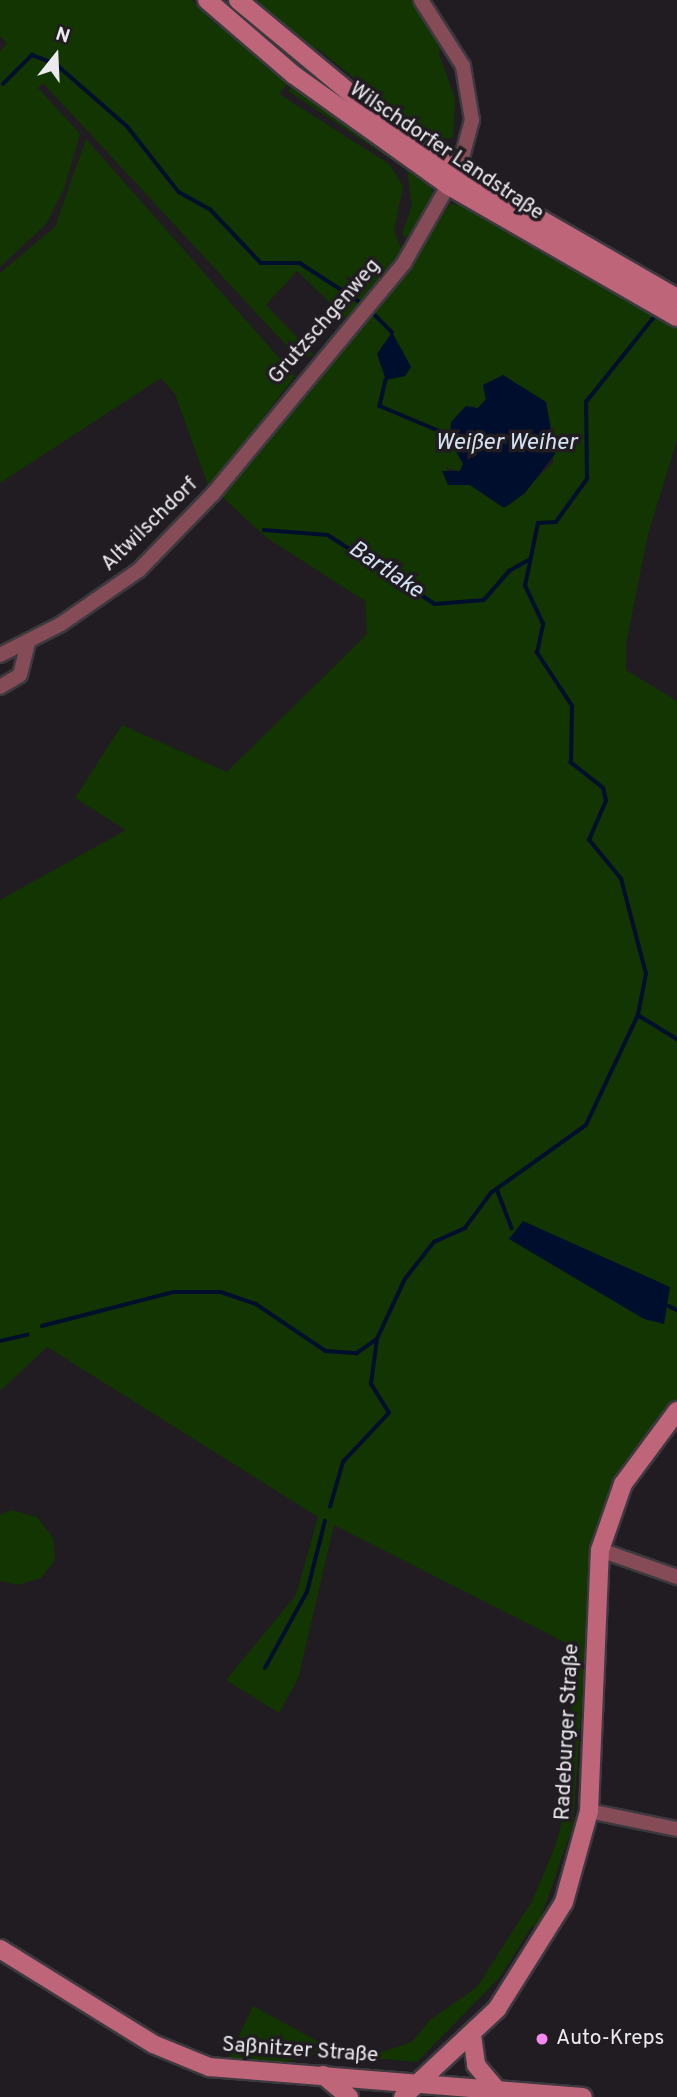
<!DOCTYPE html>
<html>
<head>
<meta charset="utf-8">
<style>
	body { margin:0 }
	#map { position:relative; width:677px; height:2097px; overflow:hidden; background:#201c22; font-family:Overpass,sans-serif }
	div>[style] { position:absolute }
	.green>* { inset:0; background:#133502 }
	.water>* { inset:0; background:#000e2d }
	.stream>* { height:3.5px; margin:-1.75px; padding:0 1.75px; transform-origin:1.75px; border-radius:1.75px; background:#000e2d }
	.roads { filter:drop-shadow(2px 0 #3d393f) drop-shadow(-2px 0 #3d393f) drop-shadow(0 2px #3d393f) drop-shadow(0 -2px #3d393f) }
	.street>* { height:14px; margin:-7px; padding:0 7px; transform-origin:7px; border-radius:7px; background:#854c58 }
	.secondary>* { height:18px; margin:-9px; padding:0 9px; transform-origin:9px; border-radius:9px; background:#bf657a }
	.dots>* { width:19px; height:19px; translate:-50% -50%; box-sizing:border-box; border:4px solid #201c22; border-radius:50% }
	span { translate:-50% -50%; white-space:nowrap; text-align:center; line-height:1.15; -webkit-text-stroke:7px #201c22; paint-order:stroke }
	.street-label { font-size:21px; color:#eceaee }
	.poi-label { font-size:21px; color:#eceaee }
	.left { translate:0 -50%; text-align:left }
	.water-label { font-size:23px; color:#d5e2f4; font-style:italic }
	.north { position:absolute; left:21px; top:21px; width:70px; height:70px; -webkit-text-stroke:5px #201c22; paint-order:stroke; rotate:18deg; font-size:19px; font-weight:700; line-height:28px; text-align:center; color:#eceaee }
	.north::after { content:''; display:block; margin:auto; width:24px; height:32px; background:#eceaee; clip-path:polygon(50% 0,100% 100%,50% 72%,0 100%) }
</style>
</head>
<body>
<div id="map">
	<div class="green">
		<i style="clip-path:polygon(0 0,192px 0,218px 27px,231px 12px,218px 0,236px 6px,241px 0,413px 0,441px 42px,439px 55px,455px 98px,453px 138px,428px 138px,317px 48px,279px 94px,389px 164px,403px 186px,394px 231px,402px 250px,346px 318px,297px 271px,266px 305px,314px 355px,299px 359px,43px 83px,38px 88px,80px 134px,64px 189px,46px 224px,0 267px,0 52px,7px 43px,0 36px)"></i>
		<i style="clip-path:polygon(292px 86px,430px 184px,434px 197px,409px 241px,402px 234px,412px 205px,407px 170px,288px 91px)"></i>
		<i style="clip-path:polygon(86px 139px,295px 376px,209px 488px,175px 394px,161px 378px,0 483px,0 273px,55px 227px)"></i>
		<i style="clip-path:polygon(evenodd,450px 204px,467px 205px,677px 325px,677px 440px,648px 534px,626px 644px,626px 670px,677px 701px,677px 1401px,626px 1464px,593px 1550px,573px 1825px,537px 1929px,532px 1926px,500px 1977px,417px 2062px,319px 2053px,285px 2062px,226px 2063px,253px 2006px,319px 2042px,381px 2052px,412px 2042px,430px 2020px,477px 1987px,532px 1901px,555px 1847px,566px 1805px,575px 1654px,570px 1645px,334px 1525px,298px 1679px,279px 1713px,226px 1680px,296px 1595px,318px 1517px,47px 1347px,0 1391px,0 900px,126px 830px,75px 798px,122px 725px,227px 772px,367px 634px,365px 601px,267px 538px,219px 494px,410px 265px,450px 204px,503px 375px,546px 402px,554px 444px,553px 463px,508px 506px,470px 485px,456px 485px,446px 468px,460px 471px,463px 464px,454px 419px,478px 408px,486px 400px,483px 386px,503px 375px)"></i>
		<i style="clip-path:polygon(11px 1510px,37px 1517px,53px 1538px,55px 1560px,41px 1578px,18px 1585px,0 1581px,0 1515px)"></i>
	</div>
	<div class="water">
		<i style="clip-path:polygon(392px 332px,411px 367px,405px 376px,386px 380px,377px 354px)"></i>
		<i style="clip-path:polygon(503px 375px,546px 402px,555px 454px,525px 493px,504px 508px,470px 485px,448px 485px,442px 471px,460px 471px,463px 464px,450px 441px,451px 422px,466px 406px,478px 408px,486px 399px,483px 385px)"></i>
		<i style="clip-path:polygon(523px 1221px,670px 1287px,664px 1324px,644px 1319px,509px 1239px)"></i>
	</div>
	<div class="stream">
		<i style="left:3px;top:84px;width:41px;rotate:-45deg"></i>
		<i style="left:32px;top:55px;width:26px;rotate:21deg"></i>
		<i style="left:56px;top:64px;width:96px;rotate:41.2deg"></i>
		<i style="left:128px;top:127px;width:83px;rotate:51.9deg"></i>
		<i style="left:179px;top:192px;width:35px;rotate:29deg"></i>
		<i style="left:210px;top:209px;width:74px;rotate:46.6deg"></i>
		<i style="left:261px;top:263px;width:39px"></i>
		<i style="left:300px;top:263px;width:72px;rotate:33deg"></i>
		<i style="left:373px;top:313px;width:27px;rotate:45deg"></i>
		<i style="left:386px;top:380px;width:27px;rotate:103deg"></i>
		<i style="left:380px;top:406px;width:75px;rotate:22.8deg"></i>
		<i style="left:264px;top:530px;width:64px;rotate:4.5deg"></i>
		<i style="left:328px;top:535px;width:127px;rotate:32.8deg"></i>
		<i style="left:435px;top:604px;width:49px;rotate:-4.7deg"></i>
		<i style="left:484px;top:600px;width:38px;rotate:-49deg"></i>
		<i style="left:509px;top:571px;width:23px;rotate:-29deg"></i>
		<i style="left:638px;top:1015px;width:46px;rotate:31.6deg"></i>
		<i style="left:497px;top:1189px;width:42px;rotate:69deg"></i>
		<i style="left:669px;top:1306px;width:9px;rotate:27deg"></i>
		<i style="left:42px;top:1326px;width:135px;rotate:-14.5deg"></i>
		<i style="left:173px;top:1292px;width:48px"></i>
		<i style="left:221px;top:1292px;width:37px;rotate:19deg"></i>
		<i style="left:256px;top:1304px;width:84px;rotate:33.9deg"></i>
		<i style="left:326px;top:1351px;width:31px;rotate:4deg"></i>
		<i style="left:357px;top:1353px;width:24px;rotate:-35deg"></i>
		<i style="left:377px;top:1339px;width:66px;rotate:-65deg"></i>
		<i style="left:405px;top:1279px;width:47px;rotate:-51.9deg"></i>
		<i style="left:434px;top:1242px;width:34px;rotate:-24deg"></i>
		<i style="left:465px;top:1228px;width:44px;rotate:-53.4deg"></i>
		<i style="left:491px;top:1193px;width:117px;rotate:-35.6deg"></i>
		<i style="left:586px;top:1125px;width:122px;rotate:-64.7deg"></i>
		<i style="left:638px;top:1015px;width:42px;rotate:-79deg"></i>
		<i style="left:646px;top:974px;width:98px;rotate:-104.7deg"></i>
		<i style="left:621px;top:879px;width:50px;rotate:-129.4deg"></i>
		<i style="left:589px;top:840px;width:43px;rotate:-66.4deg"></i>
		<i style="left:606px;top:801px;width:13px;rotate:-103deg"></i>
		<i style="left:603px;top:788px;width:41px;rotate:-142deg"></i>
		<i style="left:571px;top:763px;width:57px;rotate:-89deg"></i>
		<i style="left:572px;top:706px;width:64px;rotate:-123.4deg"></i>
		<i style="left:537px;top:653px;width:30px;rotate:-78deg"></i>
		<i style="left:543px;top:624px;width:42px;rotate:-115.3deg"></i>
		<i style="left:525px;top:586px;width:64px;rotate:-78.3deg"></i>
		<i style="left:538px;top:523px;width:18px;rotate:-3deg"></i>
		<i style="left:556px;top:522px;width:53px;rotate:-54.2deg"></i>
		<i style="left:587px;top:479px;width:77px;rotate:-90.7deg"></i>
		<i style="left:586px;top:402px;width:110px;rotate:-51.3deg"></i>
		<i style="left:0;top:1341px;width:28px;rotate:-13deg"></i>
		<i style="left:330px;top:1507px;width:47px;rotate:-73.9deg"></i>
		<i style="left:343px;top:1462px;width:67px;rotate:-46.8deg"></i>
		<i style="left:389px;top:1413px;width:34px;rotate:-122deg"></i>
		<i style="left:371px;top:1384px;width:45px;rotate:-82.4deg"></i>
		<i style="left:265px;top:1668px;width:87px;rotate:-61.1deg"></i>
		<i style="left:307px;top:1592px;width:73px;rotate:-75.8deg"></i>
	</div>
	<div class="roads">
		<div class="street">
			<i style="left:0;top:655px;width:68px;rotate:-26.9deg"></i>
			<i style="left:61px;top:624px;width:95px;rotate:-34.7deg"></i>
			<i style="left:139px;top:570px;width:106px;rotate:-45.8deg"></i>
			<i style="left:213px;top:494px;width:300px;rotate:-50.4deg"></i>
			<i style="left:404px;top:263px;width:113px;rotate:-60.3deg"></i>
			<i style="left:460px;top:165px;width:47px;rotate:-75.1deg"></i>
			<i style="left:472px;top:120px;width:55px;rotate:-99.5deg"></i>
			<i style="left:463px;top:66px;width:78px;rotate:-122.5deg"></i>
			<i style="left:0;top:687px;width:23px;rotate:-31deg"></i>
			<i style="left:20px;top:675px;width:34px;rotate:-76deg"></i>
			<i style="left:600px;top:1550px;width:82px;rotate:19.3deg"></i>
			<i style="left:589px;top:1811px;width:90px;rotate:11.6deg"></i>
		</div>
		<div class="secondary">
			<i style="left:207px;top:0;width:115px;rotate:40.8deg"></i>
			<i style="left:294px;top:75px;width:191px;rotate:35.6deg"></i>
			<i style="left:449px;top:186px;width:263px;rotate:29.9deg"></i>
			<i style="left:238px;top:0;width:177px;rotate:39.7deg"></i>
			<i style="left:374px;top:113px;width:101px;rotate:34.9deg"></i>
			<i style="left:457px;top:171px;width:254px;rotate:30deg"></i>
			<i style="left:0;top:1949px;width:180px;rotate:31.8deg"></i>
			<i style="left:153px;top:2044px;width:61px;rotate:22.3deg"></i>
			<i style="left:209px;top:2067px;width:375px;rotate:4.6deg"></i>
			<i style="left:472px;top:2035px;width:30px;rotate:82deg"></i>
			<i style="left:476px;top:2065px;width:30px;rotate:50deg"></i>
			<i style="left:323px;top:2075px;width:34px;rotate:40deg"></i>
			<i style="left:403px;top:2097px;width:129px;rotate:-43.1deg"></i>
			<i style="left:497px;top:2009px;width:126px;rotate:-57.9deg"></i>
			<i style="left:564px;top:1902px;width:94px;rotate:-74.6deg"></i>
			<i style="left:589px;top:1811px;width:261px;rotate:-87.6deg"></i>
			<i style="left:600px;top:1550px;width:70px;rotate:-70.8deg"></i>
			<i style="left:623px;top:1484px;width:91px;rotate:-53.5deg"></i>
		</div>
	</div>
	<div class="dots">
		<i style="left:542px;top:2039px;background:#f589ee"></i>
	</div>
	<div class="street-label">
		<span style="left:446px;top:152px;rotate:34deg">Wilschdorfer Landstraße</span>
		<span style="left:325px;top:322px;rotate:-49deg">Grutzschgenweg</span>
		<span style="left:150px;top:525px;rotate:-44deg">Altwilschdorf</span>
		<span style="left:568px;top:1732px;rotate:-87deg">Radeburger Straße</span>
		<span style="left:300px;top:2051px;rotate:4deg">Saßnitzer Straße</span>
	</div>
	<div class="poi-label">
		<span class="left" style="left:556px;top:2039px">Auto-Kreps</span>
	</div>
	<div class="water-label">
		<span style="left:506px;top:444px">Weißer Weiher</span>
		<span style="left:385px;top:571px;rotate:34deg">Bartlake</span>
	</div>
	<div class="north">N</div>
</div>
</body>
</html>
